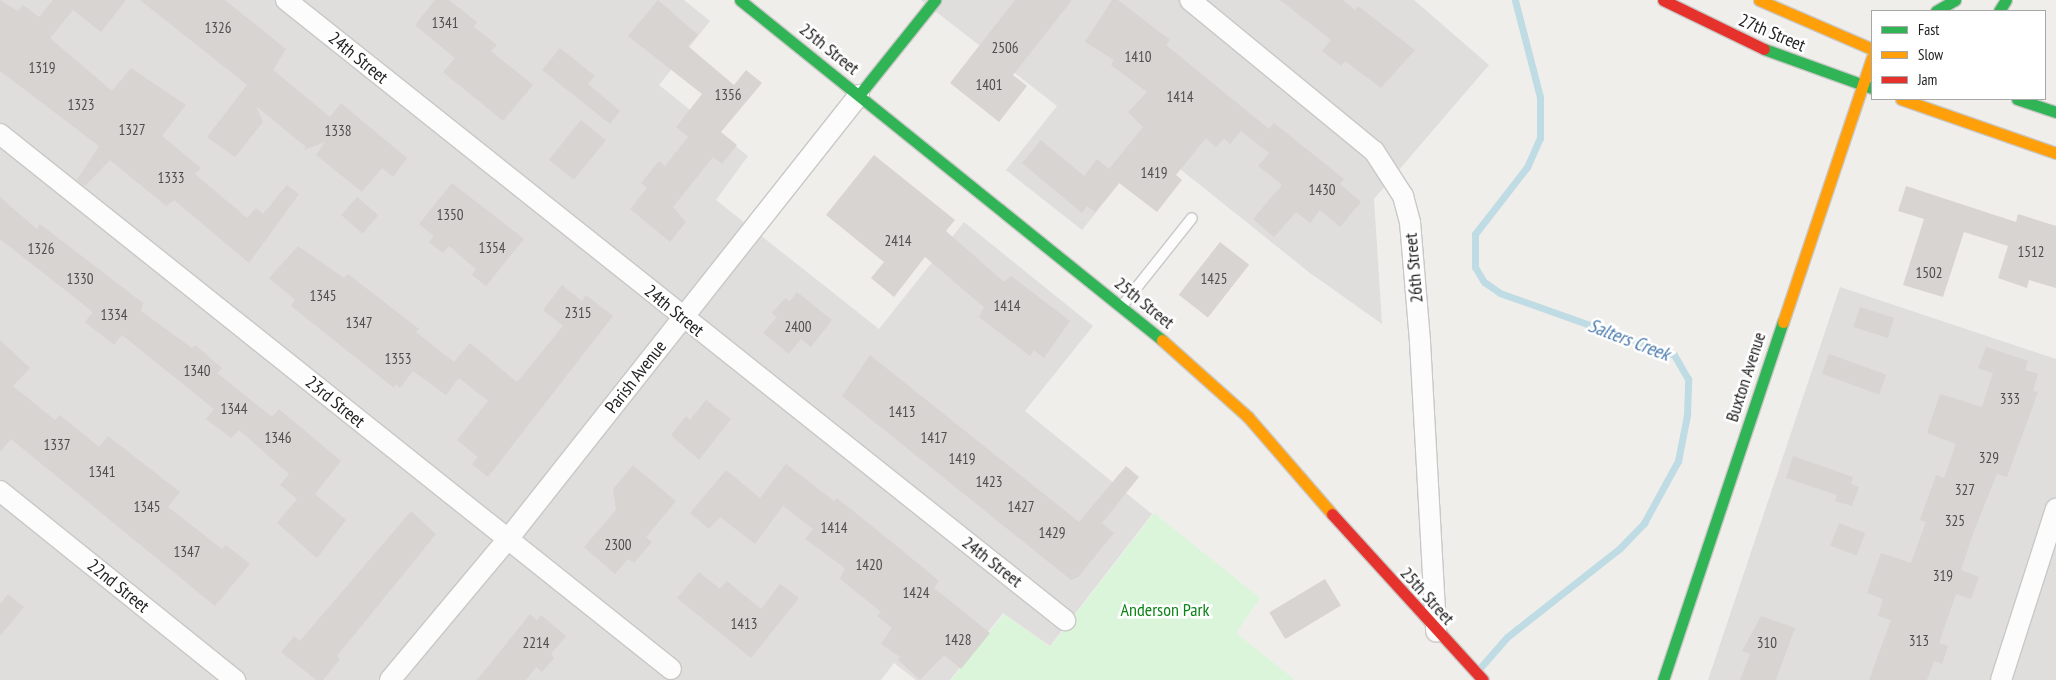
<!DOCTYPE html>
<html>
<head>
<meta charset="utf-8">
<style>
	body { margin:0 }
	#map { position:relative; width:2056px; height:680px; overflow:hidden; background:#f0eeeb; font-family:"PT Sans Narrow",sans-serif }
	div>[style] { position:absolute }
	.residential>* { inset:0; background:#dfdedc }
	.park>* { inset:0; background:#daf5da }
	.stream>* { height:7px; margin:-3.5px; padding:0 3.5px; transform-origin:3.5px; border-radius:3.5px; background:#bfdbe3 }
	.building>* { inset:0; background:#d7d4d2; transform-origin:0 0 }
	.roads { filter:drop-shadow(1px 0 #c9c8c7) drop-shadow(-1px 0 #c9c8c7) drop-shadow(0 1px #c9c8c7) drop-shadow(0 -1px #c9c8c7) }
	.lane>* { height:10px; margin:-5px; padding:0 5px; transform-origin:5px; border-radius:5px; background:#fdfcfc }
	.street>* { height:20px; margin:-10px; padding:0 10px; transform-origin:10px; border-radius:10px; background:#fdfcfc }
	.fast>* { height:11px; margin:-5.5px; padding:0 5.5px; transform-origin:5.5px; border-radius:5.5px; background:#30b455 }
	.slow>* { height:11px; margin:-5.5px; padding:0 5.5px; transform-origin:5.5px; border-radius:5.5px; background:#ff9f0a }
	.jam>* { height:11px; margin:-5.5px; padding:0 5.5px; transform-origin:5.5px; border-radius:5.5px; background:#e5322d }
	span { translate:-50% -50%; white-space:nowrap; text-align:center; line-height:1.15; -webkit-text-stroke:5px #fff; paint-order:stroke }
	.number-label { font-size:15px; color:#4f4e4e }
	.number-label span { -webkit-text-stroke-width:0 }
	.street-label { font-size:18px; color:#222 }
	.park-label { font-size:18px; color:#0c8416 }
	.water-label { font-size:19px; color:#4a7aab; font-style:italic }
	.legend { position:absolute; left:1871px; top:10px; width:175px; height:90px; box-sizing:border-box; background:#fff; border:1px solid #a7a7a7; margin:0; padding:6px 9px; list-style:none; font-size:15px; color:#222 }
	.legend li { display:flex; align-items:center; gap:10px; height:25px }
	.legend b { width:25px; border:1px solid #a7a7a7 }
</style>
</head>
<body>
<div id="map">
	<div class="residential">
		<i style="clip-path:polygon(0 0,684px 0,710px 21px,659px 85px,748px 156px,716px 200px,879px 329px,964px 222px,1093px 326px,1025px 411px,1152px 514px,1050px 646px,1003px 613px,950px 680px,916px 680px,894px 663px,881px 680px,0 680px)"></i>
		<i style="clip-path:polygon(921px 0,1414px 0,1489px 65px,1374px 199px,1382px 324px,1310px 273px,1150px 145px,1082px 230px,1006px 170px,1057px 106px)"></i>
		<i style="clip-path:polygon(1840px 287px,2056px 359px,2056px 680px,1708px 680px)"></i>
	</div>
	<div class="park">
		<i style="clip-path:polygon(1154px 513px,1260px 598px,1236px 633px,1295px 680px,951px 680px,1004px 614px,1050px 647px)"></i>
	</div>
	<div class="stream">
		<i style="left:1480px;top:668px;width:41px;rotate:-48.9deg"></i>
		<i style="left:1507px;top:637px;width:144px;rotate:-38.2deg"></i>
		<i style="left:1620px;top:548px;width:35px;rotate:-46deg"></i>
		<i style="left:1644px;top:523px;width:71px;rotate:-61.3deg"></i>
		<i style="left:1678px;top:461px;width:47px;rotate:-78.9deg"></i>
		<i style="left:1687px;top:415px;width:36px;rotate:-88deg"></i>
		<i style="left:1688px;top:379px;width:28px;rotate:-120deg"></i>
		<i style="left:1674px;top:355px;width:185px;rotate:-160.4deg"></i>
		<i style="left:1500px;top:293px;width:19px;rotate:-145deg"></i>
		<i style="left:1484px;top:282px;width:17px;rotate:-121deg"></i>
		<i style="left:1475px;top:267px;width:33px;rotate:-90deg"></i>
		<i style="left:1475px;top:234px;width:85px;rotate:-52.2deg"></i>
		<i style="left:1527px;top:167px;width:32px;rotate:-66deg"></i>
		<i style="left:1540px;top:138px;width:41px;rotate:-90deg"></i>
		<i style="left:1540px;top:97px;width:100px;rotate:-104.5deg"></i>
	</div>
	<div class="building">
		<i style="clip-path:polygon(0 0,18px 11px,23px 5px,39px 17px,53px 0,126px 0,101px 32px,73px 10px,50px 38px,112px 91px,131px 68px,186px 105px,162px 136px,201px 168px,195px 174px,247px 218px,256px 208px,263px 214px,287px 185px,299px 194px,249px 263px,174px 200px,166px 206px,110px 160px,85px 186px,77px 180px,99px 146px,0 71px)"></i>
		<i style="clip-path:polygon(140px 0,225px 0,286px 49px,273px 70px,330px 117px,341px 103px,407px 158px,393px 177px,382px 168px,362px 192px,316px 155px,325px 142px,304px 150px,306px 147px,256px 106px,263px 122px,235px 157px,207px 137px,247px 85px)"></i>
		<i style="clip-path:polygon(435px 0,449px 0,477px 22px,474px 27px,497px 45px,491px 51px,533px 85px,503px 121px,443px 72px,455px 58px,415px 25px)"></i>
		<i style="clip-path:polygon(658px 0,698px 35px,688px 46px,734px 85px,746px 70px,762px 83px,721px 132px,737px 145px,722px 164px,713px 157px,673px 207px,686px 222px,670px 242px,630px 209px,647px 188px,641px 183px,659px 161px,665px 166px,688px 137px,676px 127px,702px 94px,628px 36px)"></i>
		<i style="clip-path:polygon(1015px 0,1072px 0,1013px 75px,1027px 86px,999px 122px,950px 83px)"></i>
		<i style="clip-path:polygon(1112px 0,1118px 0,1170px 40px,1166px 45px,1269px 129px,1274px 123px,1344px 179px,1340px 184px,1361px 202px,1340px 227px,1320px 210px,1310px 223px,1296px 212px,1274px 237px,1253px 219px,1282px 185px,1258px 166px,1269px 153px,1241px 131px,1230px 144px,1224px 138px,1216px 147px,1206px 138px,1176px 175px,1182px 180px,1157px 212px,1119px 183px,1095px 212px,1087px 206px,1082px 213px,1022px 163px,1041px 140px,1084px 176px,1097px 159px,1109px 169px,1143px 127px,1128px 112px,1147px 92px,1111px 65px,1114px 60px,1085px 42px)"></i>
		<i style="clip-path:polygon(1280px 0,1343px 0,1355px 10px,1358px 6px,1415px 50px,1381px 88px,1345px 61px,1341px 66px,1322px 51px,1331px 40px)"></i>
		<i style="clip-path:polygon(560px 48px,595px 76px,588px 84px,620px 111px,610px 124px,542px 70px)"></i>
		<i style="left:581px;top:120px;width:32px;height:51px;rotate:39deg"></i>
		<i style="clip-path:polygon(874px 155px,955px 220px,946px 231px,1004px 282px,1011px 276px,1070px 321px,1044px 358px,1034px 350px,1030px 356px,979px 317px,984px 307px,925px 257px,894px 297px,871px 278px,884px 262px,826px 215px)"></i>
		<i style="clip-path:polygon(452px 183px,524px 239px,486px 286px,472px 275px,476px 269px,449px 246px,443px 253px,429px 242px,434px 236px,419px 224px)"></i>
		<i style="clip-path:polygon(1906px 186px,2016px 222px,2018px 214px,2056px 226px,2056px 288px,2029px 280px,2027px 288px,1998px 278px,2008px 246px,1964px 232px,1943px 297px,1903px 285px,1924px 219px,1898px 211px)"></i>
		<i style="clip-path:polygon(0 197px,37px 229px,40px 224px,143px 303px,141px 311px,192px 348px,195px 345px,222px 368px,217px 373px,272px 417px,279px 409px,341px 461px,315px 494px,346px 520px,317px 558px,277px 523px,297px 499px,280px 485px,289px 474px,239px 430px,231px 438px,206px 419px,214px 409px,122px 335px,114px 345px,85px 322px,93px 312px,0 239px)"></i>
		<i style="left:357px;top:197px;width:28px;height:24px;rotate:41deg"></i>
		<i style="left:1220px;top:242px;width:37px;height:67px;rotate:38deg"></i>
		<i style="clip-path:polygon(298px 246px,344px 278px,348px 274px,419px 329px,416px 332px,454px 362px,470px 343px,517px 382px,563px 326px,543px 310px,562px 285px,582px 301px,586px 295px,613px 316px,488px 477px,472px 464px,478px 457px,457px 440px,488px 401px,459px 378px,446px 395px,413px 371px,400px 388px,396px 384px,394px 388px,291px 306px,295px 300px,269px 278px)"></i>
		<i style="clip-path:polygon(797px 292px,832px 320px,811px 347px,801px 339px,789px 354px,763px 333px,777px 317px,772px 313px,785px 298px,790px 301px)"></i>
		<i style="left:1860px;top:307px;width:36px;height:21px;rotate:18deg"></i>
		<i style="clip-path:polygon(0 340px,30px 368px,13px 386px,55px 420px,60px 415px,99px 447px,108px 436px,180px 492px,168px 507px,222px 549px,226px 545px,250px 564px,215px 606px,11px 439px,0 452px)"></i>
		<i style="clip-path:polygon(1986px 347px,2028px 361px,2025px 370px,2038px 374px,2033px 391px,2038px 392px,2007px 477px,1997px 474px,1974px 531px,1961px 570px,1979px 577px,1971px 599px,1956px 594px,1939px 643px,1948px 646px,1942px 664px,1934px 661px,1927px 680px,1869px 680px,1891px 620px,1878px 616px,1883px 599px,1867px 593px,1881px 553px,1911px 563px,1926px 522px,1920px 520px,1936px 475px,1944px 478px,1956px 444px,1927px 433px,1940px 394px,1982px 407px,1993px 373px,1978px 368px)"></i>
		<i style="left:1829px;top:354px;width:61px;height:21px;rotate:20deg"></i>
		<i style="clip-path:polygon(870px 355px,1079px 522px,1126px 466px,1139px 477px,1102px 523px,1114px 533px,1078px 577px,1071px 580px,842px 396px)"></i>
		<i style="clip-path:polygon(706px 400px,731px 419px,699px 460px,671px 435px,686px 416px,690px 420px)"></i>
		<i style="clip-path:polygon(1793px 456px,1853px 477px,1851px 484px,1859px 487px,1852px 506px,1835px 501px,1837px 495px,1786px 478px)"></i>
		<i style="clip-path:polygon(786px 464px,834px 501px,837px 498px,898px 547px,939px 581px,934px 588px,990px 633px,961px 669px,944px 655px,920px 680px,898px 660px,900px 657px,881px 644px,892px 628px,877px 616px,881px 612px,840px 579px,845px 568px,805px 539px,813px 529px,783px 506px,755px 544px,720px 517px,709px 529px,690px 513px,726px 470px,760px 498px)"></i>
		<i style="clip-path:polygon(633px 465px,676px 501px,646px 537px,652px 542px,634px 563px,628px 559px,615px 574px,584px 547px,616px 510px,613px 489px)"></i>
		<i style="clip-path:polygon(411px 511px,436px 534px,337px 656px,340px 659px,323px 680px,316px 680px,281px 652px,294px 636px,300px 641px)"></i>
		<i style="left:1839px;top:523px;width:28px;height:24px;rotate:21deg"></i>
		<i style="clip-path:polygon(699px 572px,720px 589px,727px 581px,761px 609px,780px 584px,799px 598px,751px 658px,677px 598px)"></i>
		<i style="left:1325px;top:579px;width:31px;height:65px;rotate:59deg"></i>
		<i style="clip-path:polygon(8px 594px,24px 607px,0 636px,0 604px)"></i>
		<i style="clip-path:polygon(530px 614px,537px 620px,541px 615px,566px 636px,551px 654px,554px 658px,542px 672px,536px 667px,526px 680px,477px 680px)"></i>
		<i style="clip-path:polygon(1761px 616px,1795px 628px,1776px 680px,1740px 680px,1750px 654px,1742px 651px)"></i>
	</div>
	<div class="roads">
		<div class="lane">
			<i style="left:1122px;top:306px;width:112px;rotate:-51.5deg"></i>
		</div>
		<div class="street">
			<i style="left:286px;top:0;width:996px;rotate:38.52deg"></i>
			<i style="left:1190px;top:0;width:238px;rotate:39.4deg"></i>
			<i style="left:1374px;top:151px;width:54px;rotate:57.2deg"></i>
			<i style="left:1403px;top:196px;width:27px;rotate:75deg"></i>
			<i style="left:1410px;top:222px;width:120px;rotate:85.2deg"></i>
			<i style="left:1420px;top:342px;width:290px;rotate:86.8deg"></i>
			<i style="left:0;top:134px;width:858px;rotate:38.57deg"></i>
			<i style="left:0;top:491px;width:302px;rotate:38.8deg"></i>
			<i style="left:390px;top:680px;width:184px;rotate:-50.1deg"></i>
			<i style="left:508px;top:539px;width:566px;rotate:-51.67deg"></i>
			<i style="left:2001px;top:680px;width:180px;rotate:-72.2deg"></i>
		</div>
		<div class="fast">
			<i style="left:740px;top:0;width:542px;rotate:38.86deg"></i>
			<i style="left:1936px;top:11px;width:22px;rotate:-30deg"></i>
			<i style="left:1999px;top:11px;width:13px;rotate:-58deg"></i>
			<i style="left:1764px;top:49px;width:115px;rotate:19.9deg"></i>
			<i style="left:859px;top:95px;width:122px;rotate:-51.3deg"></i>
			<i style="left:2017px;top:99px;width:41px;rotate:18.4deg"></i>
			<i style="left:1663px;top:680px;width:378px;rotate:-71.5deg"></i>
		</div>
		<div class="slow">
			<i style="left:1759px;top:0;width:123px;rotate:23.4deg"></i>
			<i style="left:1901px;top:99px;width:164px;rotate:19.2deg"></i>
			<i style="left:1783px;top:322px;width:279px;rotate:-71.4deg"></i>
			<i style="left:1162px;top:340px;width:115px;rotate:41.8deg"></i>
			<i style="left:1248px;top:417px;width:128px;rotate:49.1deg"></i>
		</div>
		<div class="jam">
			<i style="left:1663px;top:0;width:112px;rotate:25.9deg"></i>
			<i style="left:1332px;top:514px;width:224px;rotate:47.7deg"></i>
		</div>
	</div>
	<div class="number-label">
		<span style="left:445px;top:23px">1341</span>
		<span style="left:218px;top:28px">1326</span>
		<span style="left:1005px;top:48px">2506</span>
		<span style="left:1138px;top:57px">1410</span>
		<span style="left:42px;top:68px">1319</span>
		<span style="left:989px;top:85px">1401</span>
		<span style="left:728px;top:95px">1356</span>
		<span style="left:1180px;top:97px">1414</span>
		<span style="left:81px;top:105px">1323</span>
		<span style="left:132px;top:130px">1327</span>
		<span style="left:338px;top:131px">1338</span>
		<span style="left:1154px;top:173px">1419</span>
		<span style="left:171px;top:178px">1333</span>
		<span style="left:1322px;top:190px">1430</span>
		<span style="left:450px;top:215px">1350</span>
		<span style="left:898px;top:241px">2414</span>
		<span style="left:492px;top:248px">1354</span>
		<span style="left:41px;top:249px">1326</span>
		<span style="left:2031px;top:252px">1512</span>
		<span style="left:1929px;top:273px">1502</span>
		<span style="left:80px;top:279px">1330</span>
		<span style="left:1214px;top:279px">1425</span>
		<span style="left:323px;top:296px">1345</span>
		<span style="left:1007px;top:306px">1414</span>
		<span style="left:578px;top:313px">2315</span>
		<span style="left:114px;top:315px">1334</span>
		<span style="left:359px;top:323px">1347</span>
		<span style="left:798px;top:327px">2400</span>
		<span style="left:398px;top:359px">1353</span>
		<span style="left:197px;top:371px">1340</span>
		<span style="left:2010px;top:399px">333</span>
		<span style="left:234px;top:409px">1344</span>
		<span style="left:902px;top:412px">1413</span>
		<span style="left:278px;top:438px">1346</span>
		<span style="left:934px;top:438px">1417</span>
		<span style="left:57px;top:445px">1337</span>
		<span style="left:1989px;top:458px">329</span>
		<span style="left:962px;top:459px">1419</span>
		<span style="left:102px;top:472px">1341</span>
		<span style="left:989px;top:482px">1423</span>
		<span style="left:1965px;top:490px">327</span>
		<span style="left:147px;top:507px">1345</span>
		<span style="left:1021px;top:507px">1427</span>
		<span style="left:1955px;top:521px">325</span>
		<span style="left:834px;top:528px">1414</span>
		<span style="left:1052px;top:533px">1429</span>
		<span style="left:618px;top:545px">2300</span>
		<span style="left:187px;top:552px">1347</span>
		<span style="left:869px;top:565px">1420</span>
		<span style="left:1943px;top:576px">319</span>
		<span style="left:916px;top:593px">1424</span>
		<span style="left:744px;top:624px">1413</span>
		<span style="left:958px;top:640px">1428</span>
		<span style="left:1919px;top:641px">313</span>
		<span style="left:536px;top:643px">2214</span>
		<span style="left:1767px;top:643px">310</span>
	</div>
	<div class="street-label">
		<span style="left:1772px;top:33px;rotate:23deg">27th Street</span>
		<span style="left:829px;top:49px;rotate:39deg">25th Street</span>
		<span style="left:358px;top:58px;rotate:39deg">24th Street</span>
		<span style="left:1414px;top:268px;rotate:-95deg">26th Street</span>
		<span style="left:1144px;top:303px;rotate:39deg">25th Street</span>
		<span style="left:674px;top:311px;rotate:39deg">24th Street</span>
		<span style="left:636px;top:377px;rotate:-52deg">Parish Avenue</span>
		<span style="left:1746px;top:377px;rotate:-72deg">Buxton Avenue</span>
		<span style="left:335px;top:402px;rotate:39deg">23rd Street</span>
		<span style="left:992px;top:562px;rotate:38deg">24th Street</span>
		<span style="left:118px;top:586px;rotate:39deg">22nd Street</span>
		<span style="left:1427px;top:596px;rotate:48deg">25th Street</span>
	</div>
	<div class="park-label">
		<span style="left:1165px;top:610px">Anderson Park</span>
	</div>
	<div class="water-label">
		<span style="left:1629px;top:340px;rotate:21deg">Salters Creek</span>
	</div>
	<ul class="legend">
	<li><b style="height:6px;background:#30b455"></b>Fast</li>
	<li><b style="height:6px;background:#ff9f0a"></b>Slow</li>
	<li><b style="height:6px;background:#e5322d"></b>Jam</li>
	</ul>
</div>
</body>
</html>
